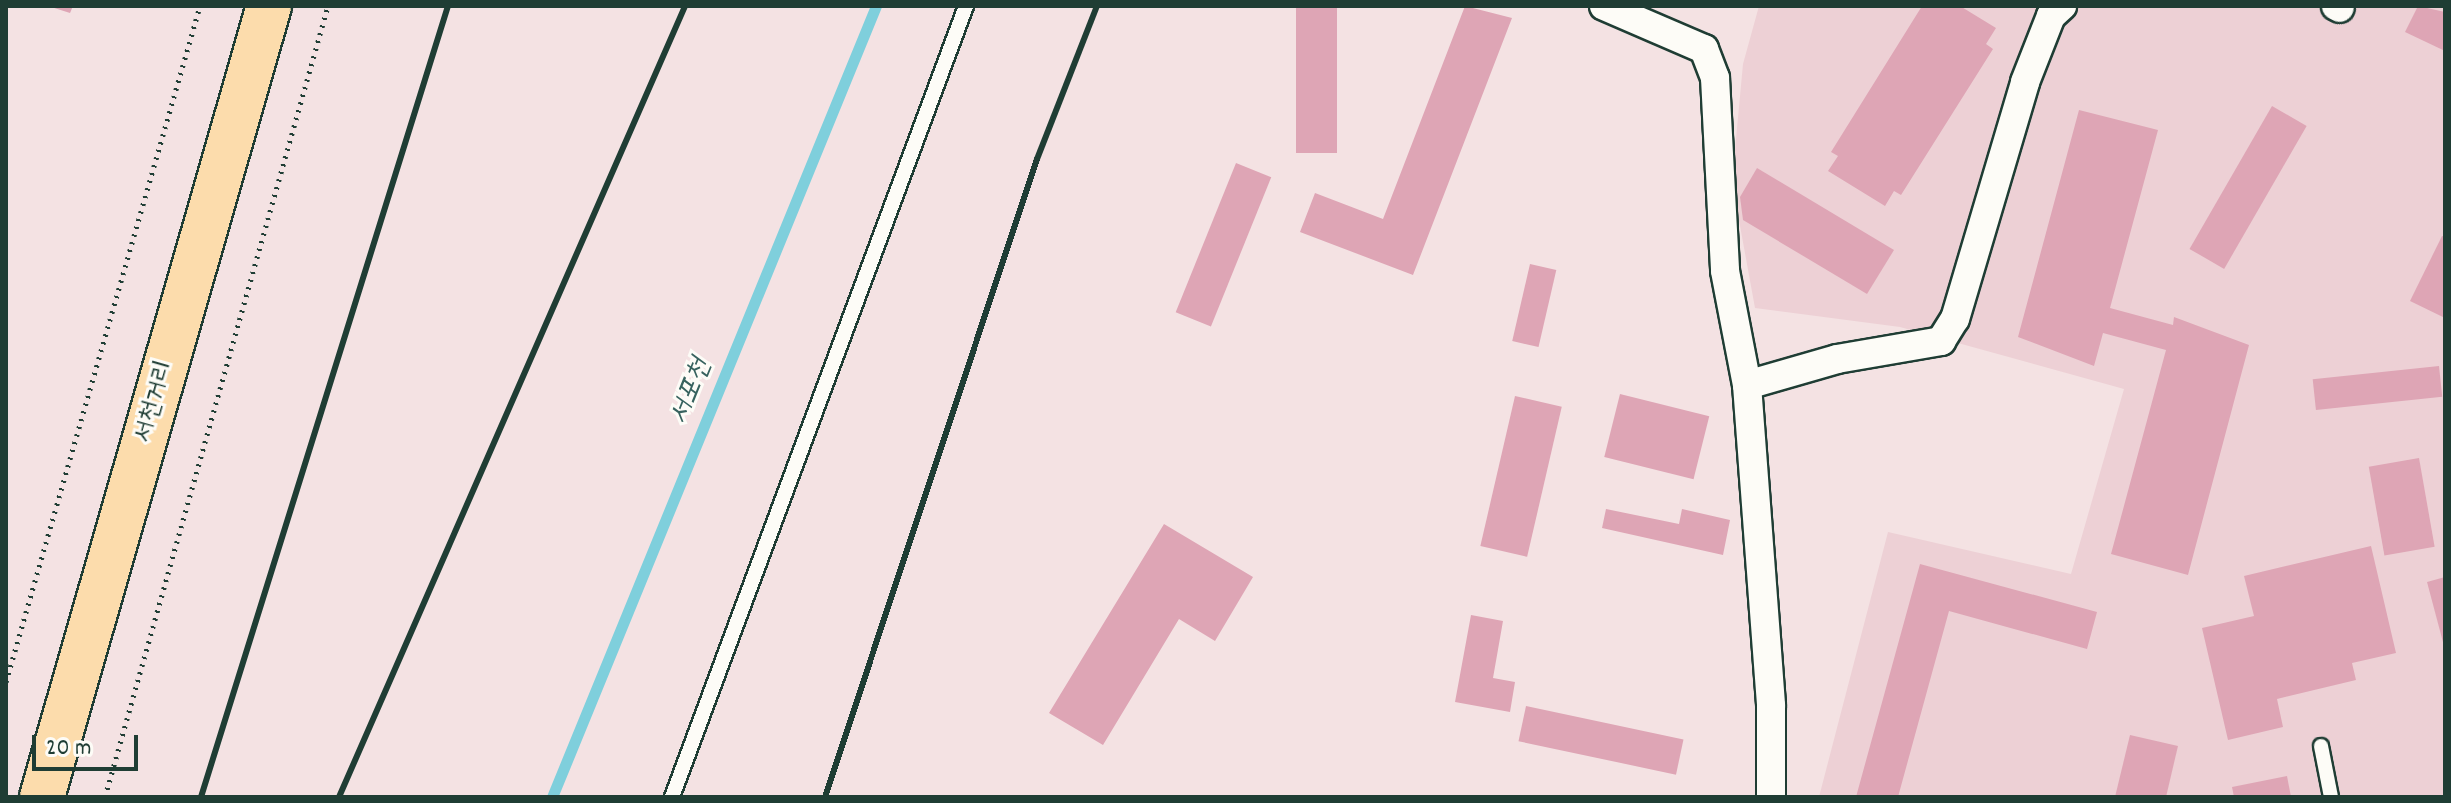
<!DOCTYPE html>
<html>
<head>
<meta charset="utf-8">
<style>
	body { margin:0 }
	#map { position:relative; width:2451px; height:803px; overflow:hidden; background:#f4e2e3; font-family:Dekko,"Poor Story",sans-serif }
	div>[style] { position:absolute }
	.built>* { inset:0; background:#edd0d5 }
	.stream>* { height:11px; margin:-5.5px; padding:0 5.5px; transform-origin:5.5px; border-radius:5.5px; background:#7fcfdc }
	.building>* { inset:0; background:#dea5b5; transform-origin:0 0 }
	.path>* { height:5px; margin-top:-2.5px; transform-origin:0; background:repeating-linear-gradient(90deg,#1f3d34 0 2px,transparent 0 8px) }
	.roads { filter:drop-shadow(2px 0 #1f3d34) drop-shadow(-2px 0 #1f3d34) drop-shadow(0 2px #1f3d34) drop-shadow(0 -2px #1f3d34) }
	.lane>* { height:14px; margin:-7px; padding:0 7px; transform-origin:7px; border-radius:7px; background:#fdfcf7 }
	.street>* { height:28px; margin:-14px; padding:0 14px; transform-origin:14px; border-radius:14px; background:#fdfcf7 }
	.primary>* { height:44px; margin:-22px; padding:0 22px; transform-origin:22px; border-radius:22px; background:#fcdcac }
	.rail>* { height:6px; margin:-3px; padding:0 3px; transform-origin:3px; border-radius:3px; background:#1f3d34 }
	span { translate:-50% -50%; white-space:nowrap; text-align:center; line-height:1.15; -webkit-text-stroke:6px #fdfcf7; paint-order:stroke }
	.street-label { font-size:26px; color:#1f3d34 }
	.water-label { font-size:28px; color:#37625e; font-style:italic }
	.frame { position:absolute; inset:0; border:8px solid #1f3d34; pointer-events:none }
	.scale { position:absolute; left:32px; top:735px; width:106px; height:36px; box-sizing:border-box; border:4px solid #1f3d34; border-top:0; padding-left:10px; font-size:24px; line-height:28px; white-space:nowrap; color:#1f3d34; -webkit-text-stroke:6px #fdfcf7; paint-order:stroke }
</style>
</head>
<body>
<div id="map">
	<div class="built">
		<i style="clip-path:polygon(1759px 6px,2445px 6px,2445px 797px,1819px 797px,1888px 532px,2071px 574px,2124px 389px,1900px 327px,1755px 308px,1732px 182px,1743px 64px)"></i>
	</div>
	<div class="stream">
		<i style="left:552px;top:797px;width:855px;rotate:-67.73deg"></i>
	</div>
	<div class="building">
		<i style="clip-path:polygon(48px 6px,73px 6px,70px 13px)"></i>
		<i style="left:1296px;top:6px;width:41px;height:147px"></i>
		<i style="clip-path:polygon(1465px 6px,1512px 18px,1413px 275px,1300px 232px,1315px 193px,1383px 219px)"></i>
		<i style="clip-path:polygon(1922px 6px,1960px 6px,1996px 28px,1986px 44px,1993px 49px,1901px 195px,1894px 191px,1885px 206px,1828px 171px,1838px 156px,1831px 152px)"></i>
		<i style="clip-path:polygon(2418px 6px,2445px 12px,2445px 51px,2405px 32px)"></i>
		<i style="left:2272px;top:106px;width:40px;height:165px;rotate:30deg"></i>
		<i style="clip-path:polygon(2079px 110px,2158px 130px,2110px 308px,2173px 325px,2174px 317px,2249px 345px,2188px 575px,2111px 554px,2166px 350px,2103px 333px,2094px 366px,2018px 337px)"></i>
		<i style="left:1236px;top:163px;width:38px;height:161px;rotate:22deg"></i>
		<i style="clip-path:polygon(1757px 168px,1894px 250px,1867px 294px,1743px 220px,1740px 197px)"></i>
		<i style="clip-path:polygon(2442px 236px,2445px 237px,2445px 318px,2410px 301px)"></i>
		<i style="left:1530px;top:264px;width:27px;height:79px;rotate:13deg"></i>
		<i style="left:2439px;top:366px;width:31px;height:127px;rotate:84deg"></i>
		<i style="left:1620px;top:394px;width:92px;height:65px;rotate:14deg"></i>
		<i style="left:1515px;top:396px;width:48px;height:154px;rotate:13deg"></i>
		<i style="left:2419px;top:458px;width:90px;height:51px;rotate:80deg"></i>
		<i style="clip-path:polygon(1606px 509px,1679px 524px,1682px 509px,1730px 520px,1723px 555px,1602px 528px)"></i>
		<i style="clip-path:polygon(1164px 524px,1253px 577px,1215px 641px,1179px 619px,1103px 745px,1049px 713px)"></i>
		<i style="clip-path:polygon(2371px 546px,2396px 653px,2352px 663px,2356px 680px,2277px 699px,2283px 727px,2228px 740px,2202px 628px,2254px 616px,2244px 576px)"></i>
		<i style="clip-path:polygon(1920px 564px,2097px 612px,2087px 649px,1949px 611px,1898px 797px,1856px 797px)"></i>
		<i style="clip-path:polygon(2445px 577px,2445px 646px,2444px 646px,2427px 582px)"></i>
		<i style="clip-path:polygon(1471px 615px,1503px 621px,1493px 678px,1515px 682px,1510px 712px,1455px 702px)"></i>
		<i style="left:1526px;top:706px;width:161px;height:36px;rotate:12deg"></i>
		<i style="clip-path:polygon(2130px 735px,2178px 746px,2166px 797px,2115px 797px)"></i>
		<i style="clip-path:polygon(2287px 776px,2291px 797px,2234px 797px,2232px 787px)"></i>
	</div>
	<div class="path">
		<i style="left:6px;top:682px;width:703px;rotate:-73.99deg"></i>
		<i style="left:105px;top:797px;width:822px;rotate:-74.26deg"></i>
	</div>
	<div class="roads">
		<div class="lane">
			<i style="left:2321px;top:746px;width:52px;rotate:78.9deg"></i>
			<i style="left:672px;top:797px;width:844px;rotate:-69.61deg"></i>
		</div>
		<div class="street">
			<i style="left:1604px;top:6px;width:109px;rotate:23.3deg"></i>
			<i style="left:1704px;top:49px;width:31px;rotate:69deg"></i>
			<i style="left:1715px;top:78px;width:193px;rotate:87deg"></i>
			<i style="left:1725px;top:271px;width:116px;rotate:79.1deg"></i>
			<i style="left:1747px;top:385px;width:322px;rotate:85.7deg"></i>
			<i style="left:1771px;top:706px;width:91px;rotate:90deg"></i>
			<i style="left:2336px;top:6px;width:4px;rotate:27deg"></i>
			<i style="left:1747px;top:385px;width:94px;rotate:-16.1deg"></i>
			<i style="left:1837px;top:359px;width:106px;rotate:-9.8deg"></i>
			<i style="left:1941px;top:341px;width:26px;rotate:-58deg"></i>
			<i style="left:1955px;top:319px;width:247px;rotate:-73.5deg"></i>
			<i style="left:2025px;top:82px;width:71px;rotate:-68.5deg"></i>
			<i style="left:2051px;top:16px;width:15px;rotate:-42deg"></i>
		</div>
		<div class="primary">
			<i style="left:42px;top:797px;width:823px;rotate:-73.99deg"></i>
		</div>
	</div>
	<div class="rail">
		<i style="left:201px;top:797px;width:829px;rotate:-72.66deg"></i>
		<i style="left:339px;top:797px;width:863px;rotate:-66.37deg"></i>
		<i style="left:825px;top:797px;width:672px;rotate:-71.62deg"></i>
		<i style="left:1037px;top:159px;width:164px;rotate:-68.6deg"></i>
	</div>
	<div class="street-label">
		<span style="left:155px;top:402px;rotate:-74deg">서천거리</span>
	</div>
	<div class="water-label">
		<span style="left:692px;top:392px;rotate:-68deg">서포천</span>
	</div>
	<div class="frame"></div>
	<div class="scale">20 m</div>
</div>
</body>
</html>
